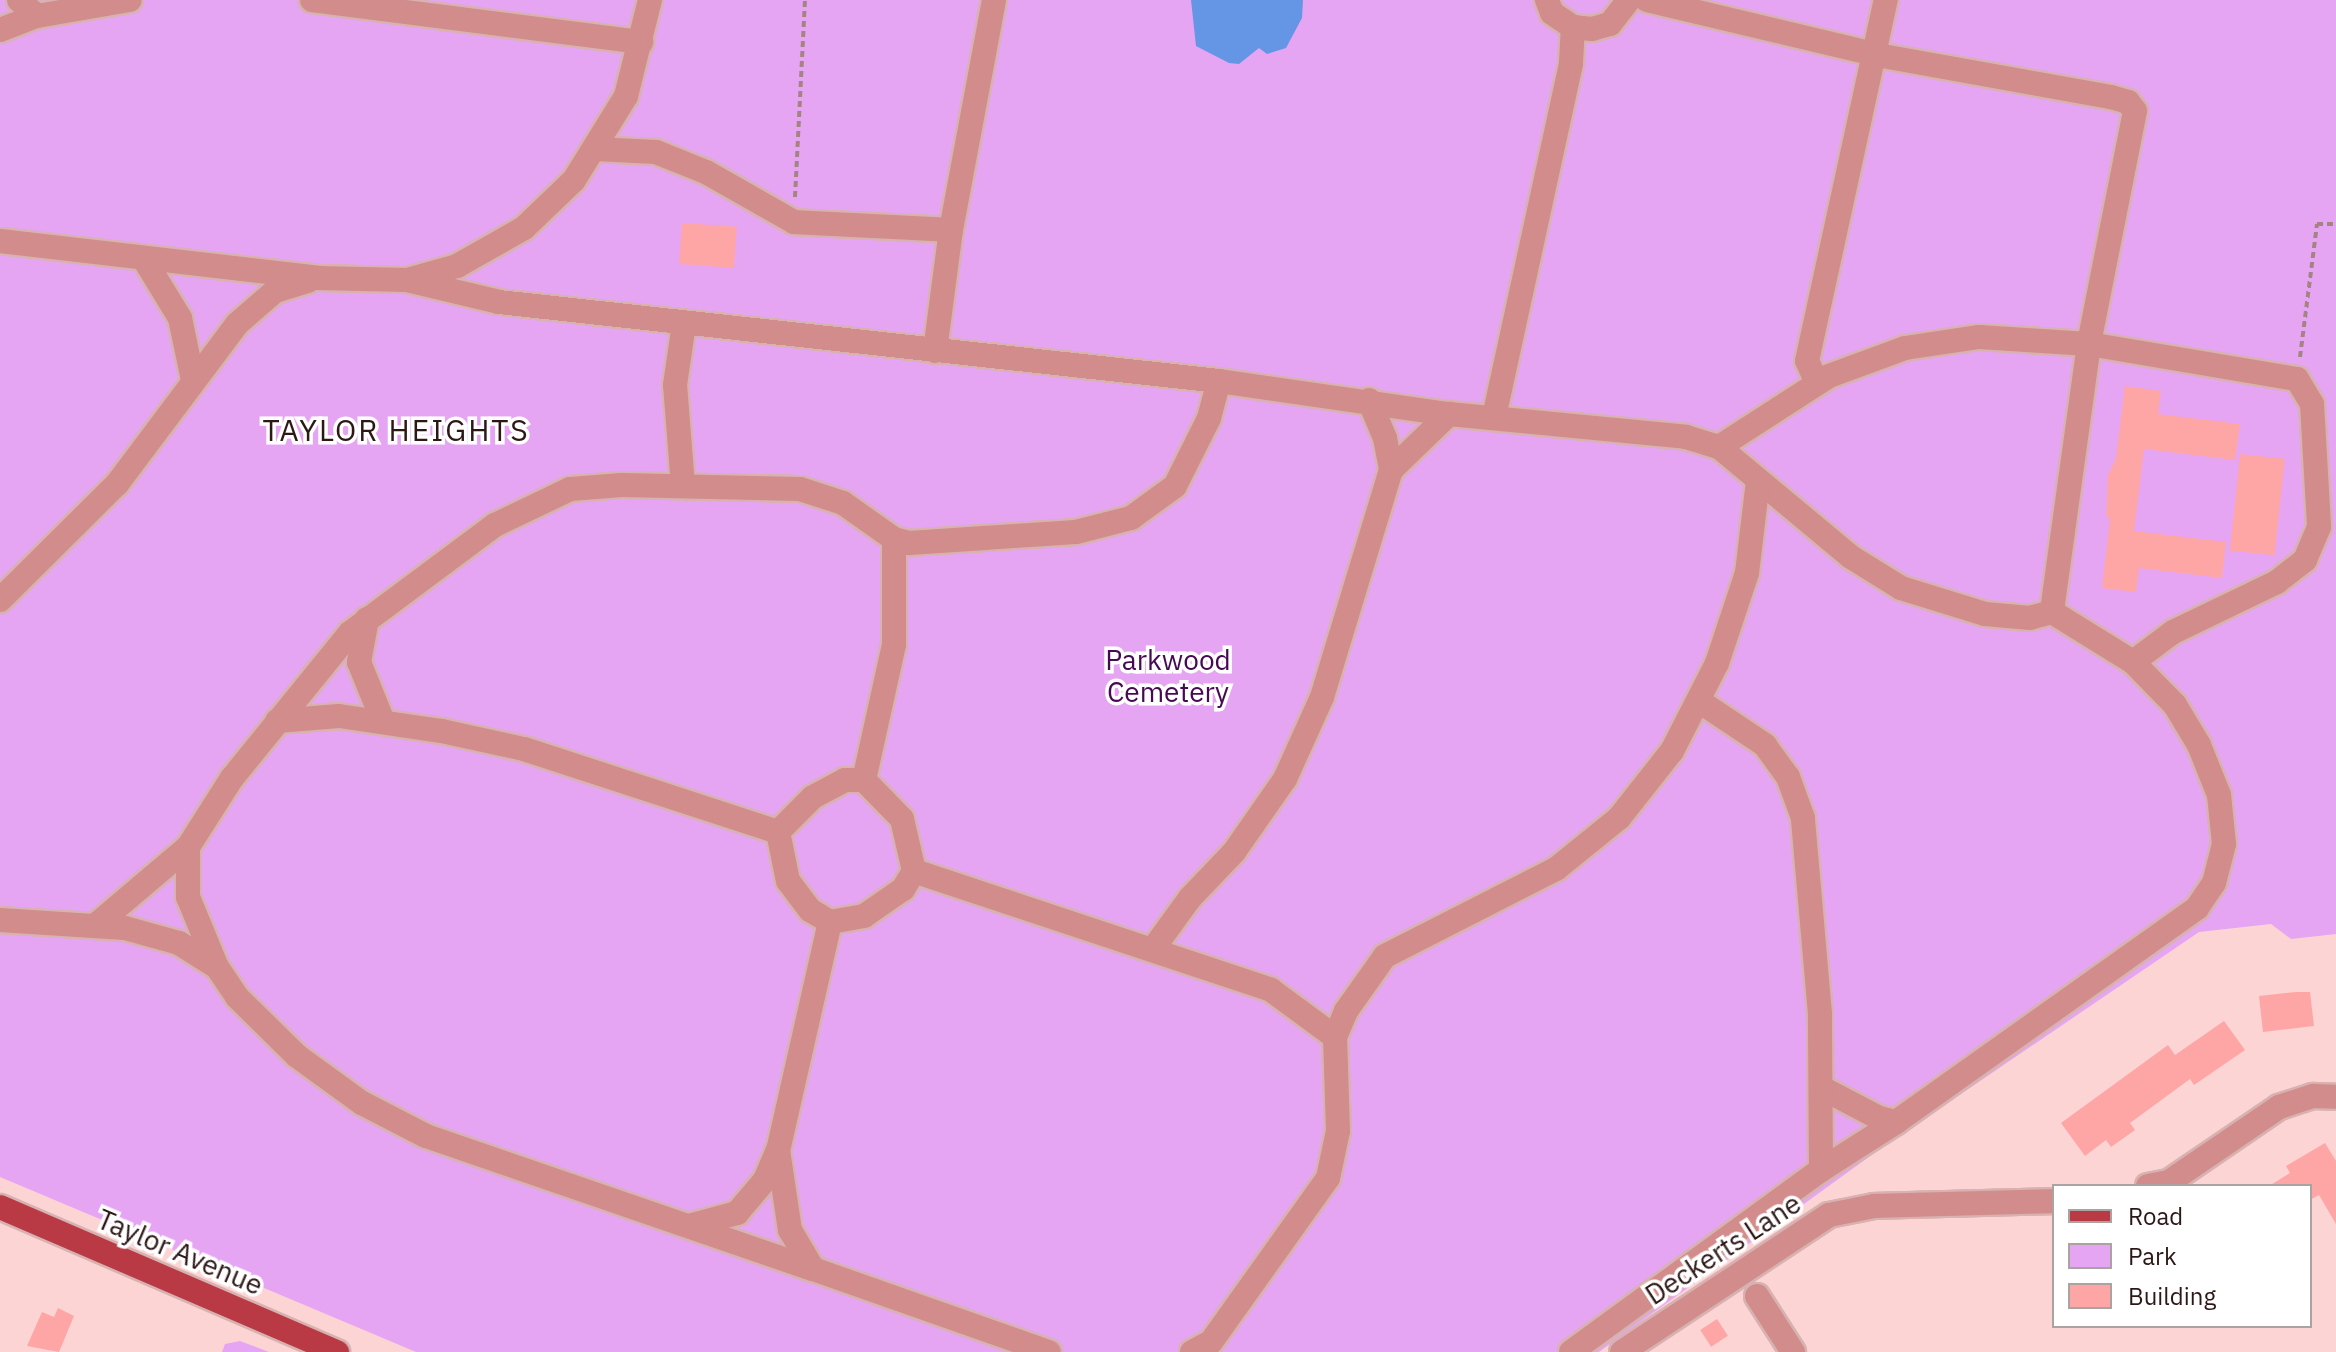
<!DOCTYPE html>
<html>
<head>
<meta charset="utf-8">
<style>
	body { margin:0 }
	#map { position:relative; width:2336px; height:1352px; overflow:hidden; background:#fcd4d3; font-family:"IBM Plex Sans",sans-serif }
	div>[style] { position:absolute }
	.green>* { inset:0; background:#e5a5f3 }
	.water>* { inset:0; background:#6595e5 }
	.building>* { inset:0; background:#fea6a5; transform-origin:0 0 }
	.path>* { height:4px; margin-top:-2px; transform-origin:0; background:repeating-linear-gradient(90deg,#a48383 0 6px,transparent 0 10px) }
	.roads { filter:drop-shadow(2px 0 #d7b2b1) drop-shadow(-2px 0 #d7b2b1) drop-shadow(0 2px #d7b2b1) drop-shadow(0 -2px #d7b2b1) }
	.minor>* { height:24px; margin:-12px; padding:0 12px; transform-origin:12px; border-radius:12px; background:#d28c8b }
	.major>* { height:24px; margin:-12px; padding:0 12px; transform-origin:12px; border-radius:12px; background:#b93a44 }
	span { translate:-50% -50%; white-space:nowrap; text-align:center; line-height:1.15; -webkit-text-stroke:7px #fff; paint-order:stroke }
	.park-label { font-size:28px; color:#470953 }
	.street-label { font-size:28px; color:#2e1717 }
	.neighbourhood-label { font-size:30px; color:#2e1717; letter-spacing:2px }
	.legend { position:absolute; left:2052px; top:1184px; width:260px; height:144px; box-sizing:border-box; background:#fff; border:2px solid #aba2a2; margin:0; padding:10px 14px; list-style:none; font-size:24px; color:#2e1717 }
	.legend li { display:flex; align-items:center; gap:16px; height:40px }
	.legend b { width:40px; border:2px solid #aba2a2 }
</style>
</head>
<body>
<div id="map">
	<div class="green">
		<i style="clip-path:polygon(0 0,2336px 0,2336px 934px,2291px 939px,2271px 924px,2199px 932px,1873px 1154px,1599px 1352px,416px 1352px,0 1177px)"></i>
		<i style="clip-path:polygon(240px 1341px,269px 1352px,222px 1352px,225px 1344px)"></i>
	</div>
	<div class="water">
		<i style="clip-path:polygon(1191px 0,1303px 0,1302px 18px,1286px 48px,1267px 54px,1259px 48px,1239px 64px,1229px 63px,1196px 46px)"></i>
	</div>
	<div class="building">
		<i style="left:682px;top:223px;width:55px;height:41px;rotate:4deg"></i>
		<i style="clip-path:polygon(2125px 386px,2161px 391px,2158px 414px,2240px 424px,2235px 460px,2144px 449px,2134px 531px,2226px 542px,2222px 578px,2139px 568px,2136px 592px,2102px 588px,2110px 518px,2106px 518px,2108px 475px,2116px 458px)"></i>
		<i style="left:2240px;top:454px;width:45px;height:97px;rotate:6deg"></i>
		<i style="clip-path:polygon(2296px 992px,2310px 992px,2314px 1026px,2263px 1032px,2259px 996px)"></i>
		<i style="clip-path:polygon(2224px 1021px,2245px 1050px,2194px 1085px,2190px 1079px,2130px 1123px,2135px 1130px,2111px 1147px,2106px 1140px,2085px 1156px,2061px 1123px,2168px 1045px,2175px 1055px)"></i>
		<i style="clip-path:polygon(2325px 1143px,2336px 1161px,2336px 1224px,2319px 1195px,2310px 1200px,2310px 1186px,2269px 1186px,2290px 1173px,2286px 1166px)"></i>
		<i style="clip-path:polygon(58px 1308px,74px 1316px,59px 1352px,27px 1346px,42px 1312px,54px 1317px)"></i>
		<i style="left:1717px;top:1319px;width:20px;height:20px;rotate:57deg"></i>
	</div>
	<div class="path">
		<i style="left:795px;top:197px;width:197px;rotate:-87.1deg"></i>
		<i style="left:2300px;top:357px;width:134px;rotate:-82.7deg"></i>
		<i style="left:2317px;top:224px;width:19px"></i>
	</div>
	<div class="roads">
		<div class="minor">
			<i style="left:19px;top:0;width:24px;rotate:42deg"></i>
			<i style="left:37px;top:16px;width:94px;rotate:-9.8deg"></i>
			<i style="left:312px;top:0;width:332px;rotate:7.3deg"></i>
			<i style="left:1547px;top:0;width:14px;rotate:69deg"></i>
			<i style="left:1552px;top:13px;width:25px;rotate:34deg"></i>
			<i style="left:1573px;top:27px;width:19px;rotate:6deg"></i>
			<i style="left:1592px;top:29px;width:19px;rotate:-16deg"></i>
			<i style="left:1610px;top:24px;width:31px;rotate:-52deg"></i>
			<i style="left:1647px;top:0;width:236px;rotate:13.4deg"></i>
			<i style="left:1877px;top:55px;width:238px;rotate:10.2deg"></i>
			<i style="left:2111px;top:97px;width:18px;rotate:16deg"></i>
			<i style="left:2128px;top:102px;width:11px;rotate:52deg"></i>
			<i style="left:2135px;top:111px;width:237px;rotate:101.2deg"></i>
			<i style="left:2089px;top:344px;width:271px;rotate:97.9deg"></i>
			<i style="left:0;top:30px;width:40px;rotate:-21deg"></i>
			<i style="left:595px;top:149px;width:61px;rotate:2.8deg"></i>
			<i style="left:656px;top:152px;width:54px;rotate:21.8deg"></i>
			<i style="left:706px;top:172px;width:101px;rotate:29.6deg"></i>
			<i style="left:794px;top:222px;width:157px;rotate:2.9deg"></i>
			<i style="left:0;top:241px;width:320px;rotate:6.6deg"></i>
			<i style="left:318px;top:278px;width:89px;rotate:1.3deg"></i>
			<i style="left:407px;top:280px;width:52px;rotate:-15.6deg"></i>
			<i style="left:457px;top:266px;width:77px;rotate:-29.6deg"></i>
			<i style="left:524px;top:228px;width:69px;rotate:-43.8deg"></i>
			<i style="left:574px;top:180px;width:99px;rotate:-58.2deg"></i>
			<i style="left:626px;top:96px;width:99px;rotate:-76deg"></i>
			<i style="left:144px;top:259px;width:69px;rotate:58.6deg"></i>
			<i style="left:180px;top:318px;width:63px;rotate:78.2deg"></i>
			<i style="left:407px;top:280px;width:95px;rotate:13.4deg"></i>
			<i style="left:499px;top:302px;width:724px;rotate:6.26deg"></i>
			<i style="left:935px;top:351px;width:122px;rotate:-82.5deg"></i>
			<i style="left:951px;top:230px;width:234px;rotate:-79.4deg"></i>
			<i style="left:1817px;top:383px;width:24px;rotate:-114deg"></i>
			<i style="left:1807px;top:361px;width:370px;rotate:-77.7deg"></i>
			<i style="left:1369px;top:400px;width:41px;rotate:67.2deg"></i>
			<i style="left:1385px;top:438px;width:33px;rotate:79deg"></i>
			<i style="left:1494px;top:417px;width:362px;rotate:-77.7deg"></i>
			<i style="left:1571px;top:63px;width:36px;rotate:-87deg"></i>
			<i style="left:683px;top:486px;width:101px;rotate:-94.5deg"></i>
			<i style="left:675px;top:385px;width:63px;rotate:-81.7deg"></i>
			<i style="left:0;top:600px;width:165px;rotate:-44.8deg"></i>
			<i style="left:117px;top:484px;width:200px;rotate:-53.1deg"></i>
			<i style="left:237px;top:324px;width:50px;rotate:-41deg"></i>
			<i style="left:275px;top:291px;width:34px;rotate:-17deg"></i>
			<i style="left:367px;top:619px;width:44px;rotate:100.5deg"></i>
			<i style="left:359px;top:662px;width:61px;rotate:68deg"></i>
			<i style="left:277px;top:721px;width:62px;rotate:-4.6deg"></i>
			<i style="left:339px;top:716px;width:104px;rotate:8.3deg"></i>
			<i style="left:442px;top:731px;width:84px;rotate:12.4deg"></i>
			<i style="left:524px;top:749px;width:267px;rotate:18.1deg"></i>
			<i style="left:845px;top:780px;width:19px"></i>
			<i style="left:864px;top:780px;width:54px;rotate:45.7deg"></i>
			<i style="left:902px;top:819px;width:53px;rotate:77deg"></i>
			<i style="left:914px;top:871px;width:21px;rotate:121deg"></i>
			<i style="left:903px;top:889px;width:47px;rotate:145.3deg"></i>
			<i style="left:864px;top:916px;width:35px;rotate:170deg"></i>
			<i style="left:830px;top:922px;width:23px;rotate:-149deg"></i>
			<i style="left:810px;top:910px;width:36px;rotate:-127deg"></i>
			<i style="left:788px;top:881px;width:50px;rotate:-101.5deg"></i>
			<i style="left:778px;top:832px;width:49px;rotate:-45deg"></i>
			<i style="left:813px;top:797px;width:36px;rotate:-28deg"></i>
			<i style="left:864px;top:780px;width:138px;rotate:-77.5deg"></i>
			<i style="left:894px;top:645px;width:106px;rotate:-90deg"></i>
			<i style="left:188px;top:847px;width:50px;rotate:90deg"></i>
			<i style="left:188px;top:897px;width:74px;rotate:67.6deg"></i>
			<i style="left:914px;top:871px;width:376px;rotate:18.4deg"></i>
			<i style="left:1271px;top:990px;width:79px;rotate:36.3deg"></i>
			<i style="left:0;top:920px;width:125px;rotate:3.7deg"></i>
			<i style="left:125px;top:928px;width:56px;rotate:15.5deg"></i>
			<i style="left:179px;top:943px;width:45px;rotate:32.3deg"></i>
			<i style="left:217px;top:967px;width:36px;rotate:56deg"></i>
			<i style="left:237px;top:997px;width:84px;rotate:44.5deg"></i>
			<i style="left:297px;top:1056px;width:80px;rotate:35.9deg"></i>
			<i style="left:362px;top:1103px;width:72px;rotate:27.3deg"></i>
			<i style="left:426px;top:1136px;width:409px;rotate:19deg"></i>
			<i style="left:830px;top:922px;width:234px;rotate:102.8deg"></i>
			<i style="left:778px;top:1150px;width:81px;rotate:81.5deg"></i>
			<i style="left:790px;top:1230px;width:45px;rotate:59.5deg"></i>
			<i style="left:813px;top:1269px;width:250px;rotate:19.4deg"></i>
			<i style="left:96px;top:925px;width:121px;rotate:-40.3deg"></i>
			<i style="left:188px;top:847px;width:82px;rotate:-57.5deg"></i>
			<i style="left:232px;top:778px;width:187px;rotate:-50.9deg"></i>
			<i style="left:350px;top:633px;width:181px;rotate:-36.7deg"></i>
			<i style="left:495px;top:525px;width:83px;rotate:-25.6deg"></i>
			<i style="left:570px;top:489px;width:52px;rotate:-4.4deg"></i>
			<i style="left:622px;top:485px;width:178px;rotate:1.3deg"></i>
			<i style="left:800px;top:489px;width:45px;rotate:18deg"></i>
			<i style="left:843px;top:503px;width:62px;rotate:35.2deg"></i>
			<i style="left:894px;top:539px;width:16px;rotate:15deg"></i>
			<i style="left:909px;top:543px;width:167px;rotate:-3.8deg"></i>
			<i style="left:1076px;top:532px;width:57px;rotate:-14.3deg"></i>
			<i style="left:1131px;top:518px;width:54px;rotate:-36deg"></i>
			<i style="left:1175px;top:486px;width:76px;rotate:-63.4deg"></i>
			<i style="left:1209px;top:418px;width:38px;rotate:-75deg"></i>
			<i style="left:1219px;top:381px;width:232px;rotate:8.2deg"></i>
			<i style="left:1449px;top:414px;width:238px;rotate:5.5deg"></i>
			<i style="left:1686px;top:437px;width:34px;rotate:17deg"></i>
			<i style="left:1719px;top:447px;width:131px;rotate:-32.8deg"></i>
			<i style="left:1829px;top:376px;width:81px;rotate:-20.2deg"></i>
			<i style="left:1905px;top:348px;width:75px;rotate:-8.5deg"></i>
			<i style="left:1979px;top:337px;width:110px;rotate:3.6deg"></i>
			<i style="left:2089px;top:344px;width:211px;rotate:9.6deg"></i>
			<i style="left:2297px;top:379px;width:29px;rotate:59deg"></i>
			<i style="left:2312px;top:404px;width:123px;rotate:86.7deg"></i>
			<i style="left:2319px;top:527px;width:36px;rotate:113deg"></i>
			<i style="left:2305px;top:560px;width:36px;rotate:142deg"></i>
			<i style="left:2277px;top:582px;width:115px;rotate:154.3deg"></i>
			<i style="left:2173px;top:632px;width:50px;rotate:143.1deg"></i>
			<i style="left:2133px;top:662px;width:95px;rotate:-148.3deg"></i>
			<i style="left:2052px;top:612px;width:23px;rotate:165deg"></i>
			<i style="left:2030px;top:618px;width:45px;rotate:-174.9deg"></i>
			<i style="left:1985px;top:614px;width:88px;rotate:-162.8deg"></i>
			<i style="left:1901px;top:588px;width:59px;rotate:-148.2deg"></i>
			<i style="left:1851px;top:557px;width:172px;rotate:-140.2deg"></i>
			<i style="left:1153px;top:949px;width:63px;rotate:-54deg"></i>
			<i style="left:1190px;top:898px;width:64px;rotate:-46.3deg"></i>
			<i style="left:1234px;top:852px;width:89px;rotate:-55.1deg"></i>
			<i style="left:1285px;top:779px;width:90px;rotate:-65.7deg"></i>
			<i style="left:1322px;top:697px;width:237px;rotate:-73.1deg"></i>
			<i style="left:1391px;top:470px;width:81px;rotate:-44deg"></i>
			<i style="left:1824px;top:1089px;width:62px;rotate:27.8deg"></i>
			<i style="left:1879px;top:1118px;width:17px;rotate:13deg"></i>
			<i style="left:1896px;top:1122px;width:369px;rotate:-35.4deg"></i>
			<i style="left:2197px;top:908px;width:30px;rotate:-56deg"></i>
			<i style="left:2214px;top:883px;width:40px;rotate:-75.6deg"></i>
			<i style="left:2224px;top:844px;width:49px;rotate:-95.8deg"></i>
			<i style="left:2219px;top:795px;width:54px;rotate:-111.8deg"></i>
			<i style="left:2199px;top:745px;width:47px;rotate:-121deg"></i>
			<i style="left:2175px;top:705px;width:60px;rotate:-134.3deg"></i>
			<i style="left:1821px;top:1170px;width:89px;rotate:-32.6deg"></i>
			<i style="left:2148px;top:1186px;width:21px;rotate:-11deg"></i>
			<i style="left:2169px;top:1182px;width:133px;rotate:-34.3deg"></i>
			<i style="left:2279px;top:1107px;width:36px;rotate:-18deg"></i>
			<i style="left:2313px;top:1096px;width:23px;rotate:2deg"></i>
			<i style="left:692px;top:1225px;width:47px;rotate:-14.9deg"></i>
			<i style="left:737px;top:1213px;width:43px;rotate:-49.7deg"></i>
			<i style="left:765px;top:1180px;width:30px;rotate:-67deg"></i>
			<i style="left:1757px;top:1296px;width:67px;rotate:57.3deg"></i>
			<i style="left:1192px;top:1352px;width:21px;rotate:-28deg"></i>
			<i style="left:1211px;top:1342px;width:201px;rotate:-54.5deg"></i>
			<i style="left:1328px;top:1178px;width:48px;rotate:-78deg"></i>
			<i style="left:1338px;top:1131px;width:94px;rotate:-91.8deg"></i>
			<i style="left:1335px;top:1037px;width:28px;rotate:-67deg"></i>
			<i style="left:1346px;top:1011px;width:67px;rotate:-54.7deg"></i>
			<i style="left:1385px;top:956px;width:192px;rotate:-27deg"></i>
			<i style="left:1556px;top:869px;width:81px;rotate:-39deg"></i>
			<i style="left:1619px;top:818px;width:85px;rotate:-51.7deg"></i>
			<i style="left:1672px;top:751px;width:99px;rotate:-62.9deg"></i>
			<i style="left:1717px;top:663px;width:95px;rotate:-71.6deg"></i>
			<i style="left:1747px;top:573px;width:93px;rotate:-83.2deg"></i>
			<i style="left:1571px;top:1352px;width:309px;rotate:-36.1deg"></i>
			<i style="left:1821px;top:1170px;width:156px;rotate:-90.4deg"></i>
			<i style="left:1820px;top:1014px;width:197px;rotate:-95deg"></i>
			<i style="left:1803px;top:818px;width:44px;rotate:-110.1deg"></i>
			<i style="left:1788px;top:777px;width:39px;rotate:-126deg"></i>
			<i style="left:1765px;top:745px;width:79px;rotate:-146.3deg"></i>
			<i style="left:1622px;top:1352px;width:248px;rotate:-33.5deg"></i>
			<i style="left:1829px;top:1215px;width:46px;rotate:-11.3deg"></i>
			<i style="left:1874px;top:1206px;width:180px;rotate:-1.6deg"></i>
		</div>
		<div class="major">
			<i style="left:0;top:1207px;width:367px;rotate:23.3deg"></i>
		</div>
	</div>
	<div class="park-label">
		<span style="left:1168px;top:676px">Parkwood<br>Cemetery</span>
	</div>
	<div class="street-label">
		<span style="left:1723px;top:1249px;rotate:-33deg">Deckerts Lane</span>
		<span style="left:180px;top:1252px;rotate:23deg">Taylor Avenue</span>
	</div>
	<div class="neighbourhood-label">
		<span style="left:396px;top:430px">TAYLOR HEIGHTS</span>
	</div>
	<ul class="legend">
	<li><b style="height:10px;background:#b93a44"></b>Road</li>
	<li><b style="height:22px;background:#e5a5f3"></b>Park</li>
	<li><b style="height:22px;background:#fea6a5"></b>Building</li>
	</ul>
</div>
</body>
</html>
